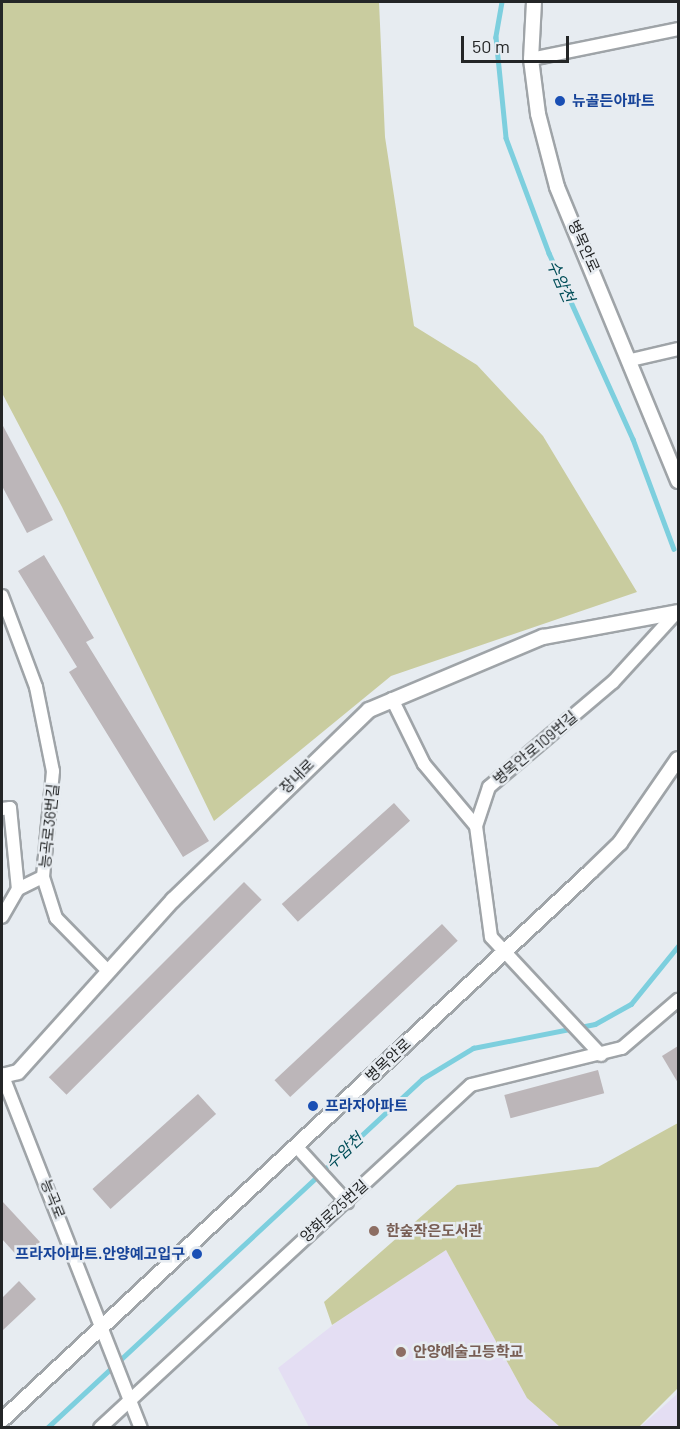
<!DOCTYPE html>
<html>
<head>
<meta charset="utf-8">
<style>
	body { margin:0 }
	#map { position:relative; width:680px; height:1429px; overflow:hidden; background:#e7ecf1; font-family:Barlow,"Noto Sans KR",sans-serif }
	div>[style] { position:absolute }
	.education>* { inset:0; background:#e4def3 }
	.green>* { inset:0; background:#c9cc9f }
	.stream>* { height:4.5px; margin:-2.25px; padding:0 2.25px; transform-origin:2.25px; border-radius:2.25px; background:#7dcfde }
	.building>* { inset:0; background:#bcb6b9; transform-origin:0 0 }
	.roads { filter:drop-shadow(2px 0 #9fa4a8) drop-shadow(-2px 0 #9fa4a8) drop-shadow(0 2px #9fa4a8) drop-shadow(0 -2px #9fa4a8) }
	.minor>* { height:12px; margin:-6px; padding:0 6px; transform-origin:6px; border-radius:6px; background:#fff }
	.tertiary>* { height:14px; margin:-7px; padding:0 7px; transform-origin:7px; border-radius:7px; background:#fff }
	.dots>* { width:16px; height:16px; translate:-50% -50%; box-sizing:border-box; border:3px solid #e7ecf1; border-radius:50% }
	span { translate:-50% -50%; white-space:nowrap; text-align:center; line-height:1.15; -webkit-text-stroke:5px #e7ecf1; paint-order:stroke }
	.transit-label { font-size:15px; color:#164399; font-weight:700 }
	.left { translate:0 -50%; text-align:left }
	.right { translate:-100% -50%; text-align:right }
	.street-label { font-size:15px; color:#242627 }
	.education-label { font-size:15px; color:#785e54; font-weight:700 }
	.water-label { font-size:16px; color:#004d58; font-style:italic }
	.frame { position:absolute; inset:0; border:3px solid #242627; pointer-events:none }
	.scale { position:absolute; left:461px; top:36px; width:108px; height:27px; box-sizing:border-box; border:3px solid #242627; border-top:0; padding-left:8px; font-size:18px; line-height:21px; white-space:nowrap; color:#242627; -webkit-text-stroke:4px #e7ecf1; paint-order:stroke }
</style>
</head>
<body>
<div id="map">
	<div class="education">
		<i style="clip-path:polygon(446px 1250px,527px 1398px,560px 1427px,309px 1427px,278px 1368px,338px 1321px)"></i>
		<i style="clip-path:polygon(678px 1388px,678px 1427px,639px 1428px,676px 1395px)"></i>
	</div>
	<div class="green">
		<i style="clip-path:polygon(2px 2px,379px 2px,385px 137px,414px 326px,477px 365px,543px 436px,637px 592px,391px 676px,214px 821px,62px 507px,2px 393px)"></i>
		<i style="clip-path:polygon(678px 1123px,678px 1388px,639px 1427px,560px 1427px,527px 1398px,446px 1250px,332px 1325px,324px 1302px,457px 1185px,598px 1167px)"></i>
	</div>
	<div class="stream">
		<i style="left:502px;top:2px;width:36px;rotate:100deg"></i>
		<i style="left:496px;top:37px;width:101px;rotate:84.3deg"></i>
		<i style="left:506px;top:138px;width:123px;rotate:69.5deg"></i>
		<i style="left:549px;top:253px;width:204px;rotate:65.7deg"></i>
		<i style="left:633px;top:439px;width:117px;rotate:69.6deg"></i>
		<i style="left:47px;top:1428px;width:512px;rotate:-42.94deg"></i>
		<i style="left:422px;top:1079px;width:60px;rotate:-31.3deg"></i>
		<i style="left:473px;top:1048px;width:124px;rotate:-11.1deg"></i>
		<i style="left:595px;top:1024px;width:41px;rotate:-29.1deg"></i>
		<i style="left:631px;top:1004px;width:75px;rotate:-51deg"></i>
	</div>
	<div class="building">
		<i style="clip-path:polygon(2px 424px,53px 520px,27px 533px,2px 486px)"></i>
		<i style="clip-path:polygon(44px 555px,94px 638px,86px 642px,209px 841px,183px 857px,69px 672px,77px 667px,18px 571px)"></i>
		<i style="left:394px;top:803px;width:24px;height:151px;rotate:48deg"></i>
		<i style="left:244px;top:882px;width:25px;height:276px;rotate:45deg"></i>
		<i style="left:442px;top:924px;width:23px;height:229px;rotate:47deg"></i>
		<i style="clip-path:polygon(678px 1046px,678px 1083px,662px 1056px)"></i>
		<i style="left:598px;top:1070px;width:24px;height:97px;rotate:75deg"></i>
		<i style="left:198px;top:1094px;width:27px;height:142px;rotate:48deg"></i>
		<i style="clip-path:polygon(2px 1201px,40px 1242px,21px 1260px,2px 1239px)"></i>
		<i style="clip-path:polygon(19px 1281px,36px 1299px,2px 1331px,2px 1298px)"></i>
	</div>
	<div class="roads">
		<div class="minor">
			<i style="left:531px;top:59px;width:150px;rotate:-11.5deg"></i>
			<i style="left:631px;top:360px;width:48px;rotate:-13.2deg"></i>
			<i style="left:2px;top:596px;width:97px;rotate:69.5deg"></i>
			<i style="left:36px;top:687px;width:86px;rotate:78.6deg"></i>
			<i style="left:53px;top:771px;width:106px;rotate:95.4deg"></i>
			<i style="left:43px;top:877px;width:43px;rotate:72.4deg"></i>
			<i style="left:56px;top:918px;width:73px;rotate:45.6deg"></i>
			<i style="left:392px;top:699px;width:72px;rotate:63.8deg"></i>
			<i style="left:424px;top:764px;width:81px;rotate:50deg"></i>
			<i style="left:2px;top:809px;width:8px;rotate:-7deg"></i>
			<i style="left:10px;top:808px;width:81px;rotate:84.4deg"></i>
			<i style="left:18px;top:889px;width:32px;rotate:120deg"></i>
			<i style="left:18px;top:889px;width:28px;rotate:-26deg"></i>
			<i style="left:601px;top:1055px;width:161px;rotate:-133deg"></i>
			<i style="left:491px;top:937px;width:112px;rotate:-97.7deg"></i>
			<i style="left:476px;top:826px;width:41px;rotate:-71.6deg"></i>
			<i style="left:489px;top:787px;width:162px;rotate:-40.3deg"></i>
			<i style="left:613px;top:682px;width:95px;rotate:-47.6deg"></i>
			<i style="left:2px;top:1074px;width:380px;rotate:68.6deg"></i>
			<i style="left:296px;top:1146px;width:76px;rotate:47.7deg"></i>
			<i style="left:100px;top:1428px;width:505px;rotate:-42.75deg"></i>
			<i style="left:471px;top:1085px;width:155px;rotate:-13.8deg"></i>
			<i style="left:622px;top:1048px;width:74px;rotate:-40.6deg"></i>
		</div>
		<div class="tertiary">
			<i style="left:534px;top:2px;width:57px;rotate:93deg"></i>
			<i style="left:531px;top:59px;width:55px;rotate:82.7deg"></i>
			<i style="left:538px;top:114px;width:75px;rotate:75.4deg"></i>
			<i style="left:557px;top:187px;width:318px;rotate:67.6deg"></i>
			<i style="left:2px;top:1076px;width:16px;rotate:-14deg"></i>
			<i style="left:18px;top:1072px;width:232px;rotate:-48deg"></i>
			<i style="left:173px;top:900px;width:273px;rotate:-44.1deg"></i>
			<i style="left:369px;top:710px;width:189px;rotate:-22.8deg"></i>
			<i style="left:543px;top:637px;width:137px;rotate:-10.5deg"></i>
			<i style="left:2px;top:1420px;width:804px;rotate:-42.98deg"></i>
			<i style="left:590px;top:872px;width:42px;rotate:-44deg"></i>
			<i style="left:620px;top:843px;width:102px;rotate:-55.4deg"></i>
		</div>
	</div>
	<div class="dots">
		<i style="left:560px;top:101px;background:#1a4fb4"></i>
		<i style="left:313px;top:1106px;background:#1a4fb4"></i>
		<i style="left:374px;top:1231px;background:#8d6e63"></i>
		<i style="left:197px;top:1254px;background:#1a4fb4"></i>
		<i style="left:401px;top:1352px;background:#8d6e63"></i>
	</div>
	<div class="transit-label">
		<span class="left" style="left:572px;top:101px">뉴골든아파트</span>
		<span class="left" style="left:325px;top:1106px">프라자아파트</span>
		<span class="right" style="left:185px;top:1254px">프라자아파트.안양예고입구</span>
	</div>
	<div class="street-label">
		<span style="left:584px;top:246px;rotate:66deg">병목안로</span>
		<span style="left:535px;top:748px;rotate:-40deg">병목안로109번길</span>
		<span style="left:297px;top:776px;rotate:-45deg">장내로</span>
		<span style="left:49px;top:826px;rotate:-84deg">능곡로36번길</span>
		<span style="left:388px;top:1060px;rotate:-43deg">병목안로</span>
		<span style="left:53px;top:1199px;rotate:68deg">능곡로</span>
		<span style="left:334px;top:1211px;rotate:-42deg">양화로25번길</span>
	</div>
	<div class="education-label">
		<span class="left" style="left:386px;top:1231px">한숲작은도서관</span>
		<span class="left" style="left:413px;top:1352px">안양예술고등학교</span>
	</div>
	<div class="water-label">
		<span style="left:561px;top:281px;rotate:66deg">수암천</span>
		<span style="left:344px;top:1151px;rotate:-43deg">수암천</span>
	</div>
	<div class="frame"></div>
	<div class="scale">50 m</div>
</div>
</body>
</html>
